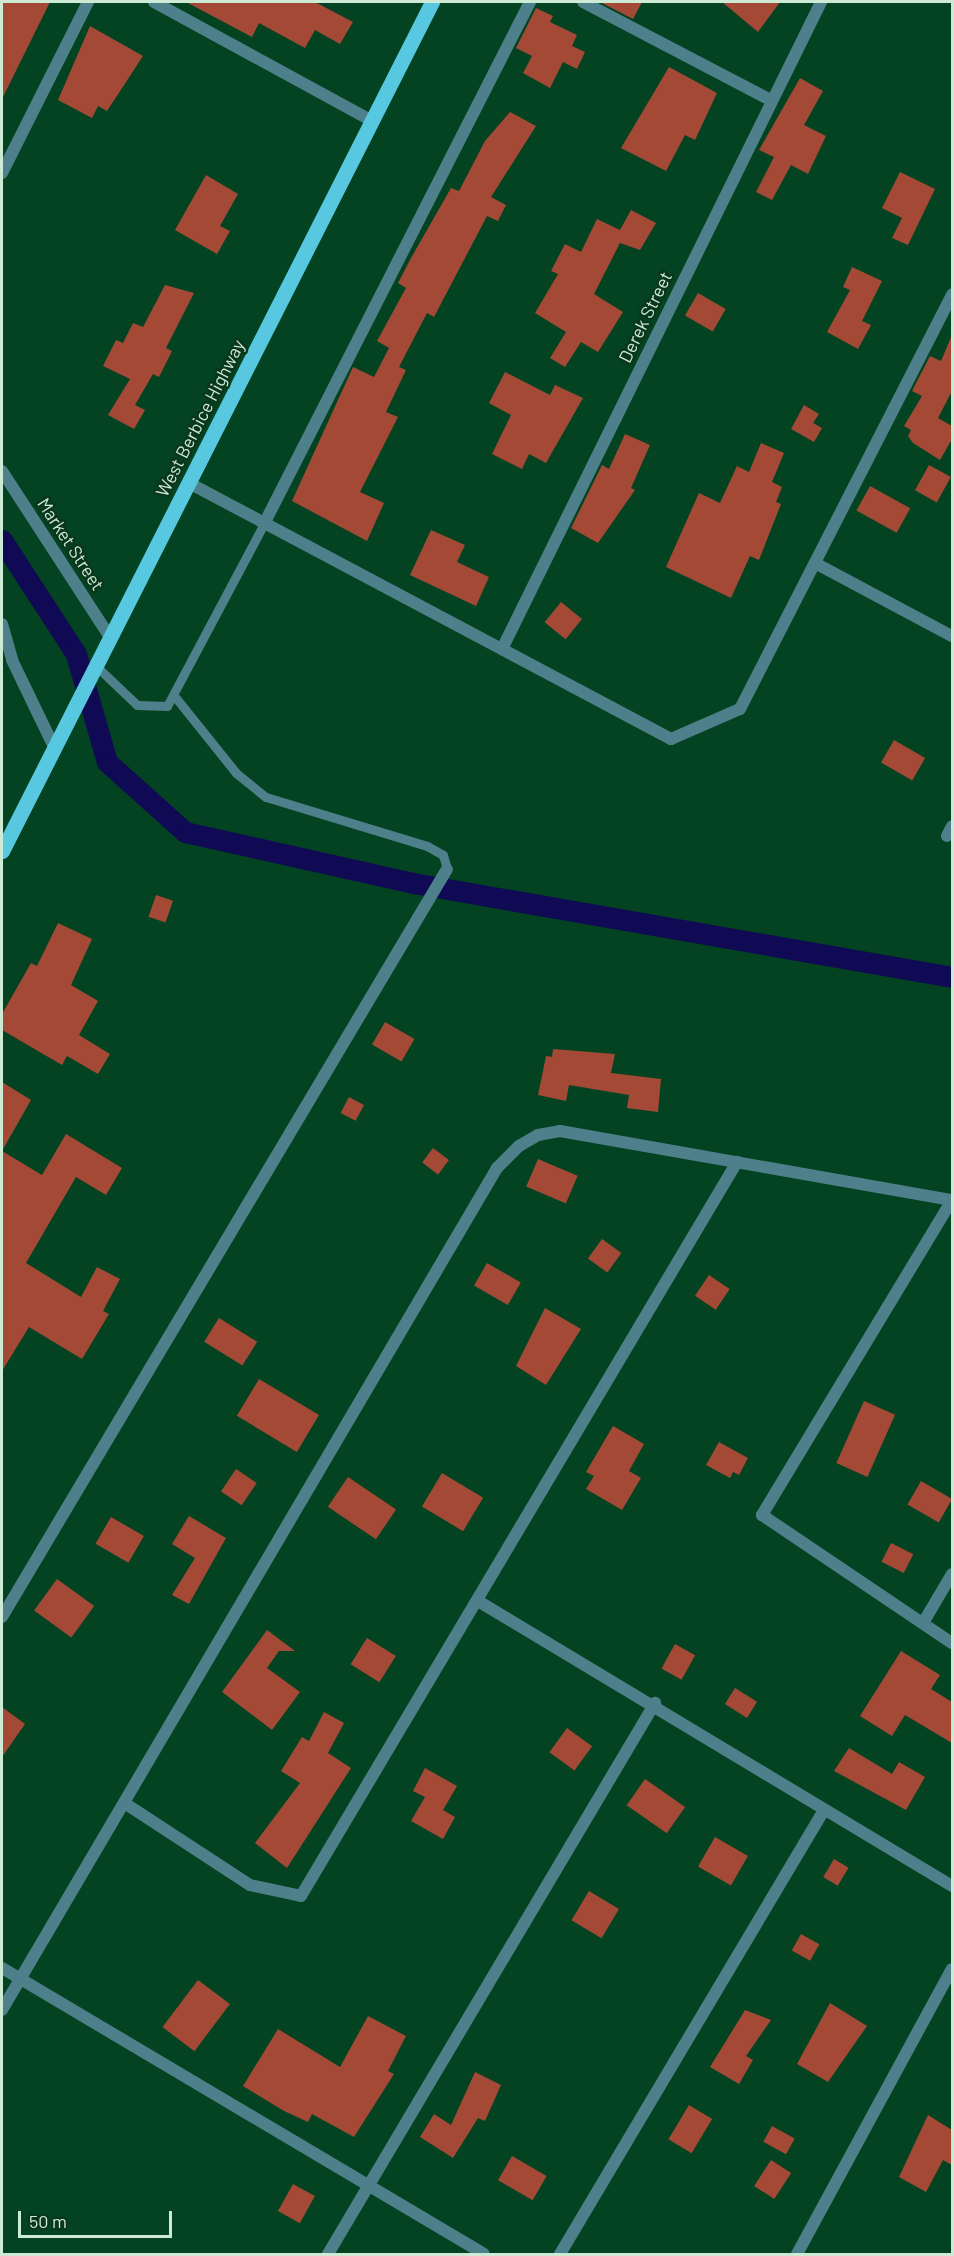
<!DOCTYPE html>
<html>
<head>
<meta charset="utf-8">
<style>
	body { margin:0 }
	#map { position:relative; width:954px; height:2256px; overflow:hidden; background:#034321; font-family:Barlow,sans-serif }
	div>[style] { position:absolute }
	.canal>* { height:21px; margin:-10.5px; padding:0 10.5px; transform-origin:10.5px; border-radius:10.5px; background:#100a55 }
	.building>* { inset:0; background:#a44935; transform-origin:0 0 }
	.service>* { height:9px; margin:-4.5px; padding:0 4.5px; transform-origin:4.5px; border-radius:4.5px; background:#4e808b }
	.minor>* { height:12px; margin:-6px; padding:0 6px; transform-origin:6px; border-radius:6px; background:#4e808b }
	.primary>* { height:15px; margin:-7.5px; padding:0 7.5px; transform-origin:7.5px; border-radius:7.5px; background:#57c8df }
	span { translate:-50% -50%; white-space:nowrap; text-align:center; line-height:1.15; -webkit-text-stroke:5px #09361c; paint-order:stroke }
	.street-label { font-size:18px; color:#cdead5 }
	.frame { position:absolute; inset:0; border:3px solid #cdead5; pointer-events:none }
	.scale { position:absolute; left:18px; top:2211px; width:154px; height:27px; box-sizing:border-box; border:3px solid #cdead5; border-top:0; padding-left:8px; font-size:18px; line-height:21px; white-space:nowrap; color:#cdead5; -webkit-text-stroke:4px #09361c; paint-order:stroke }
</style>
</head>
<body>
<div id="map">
	<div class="canal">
		<i style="left:2px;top:540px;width:136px;rotate:57deg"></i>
		<i style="left:76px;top:654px;width:112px;rotate:74deg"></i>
		<i style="left:107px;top:762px;width:105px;rotate:41.9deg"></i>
		<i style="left:185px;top:832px;width:234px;rotate:12.6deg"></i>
		<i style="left:413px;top:883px;width:547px;rotate:9.89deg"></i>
	</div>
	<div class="building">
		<i style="clip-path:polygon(2px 2px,50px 2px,2px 99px)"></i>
		<i style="clip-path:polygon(186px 2px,315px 2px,353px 22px,340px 44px,315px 30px,305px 48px,259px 23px,252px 37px)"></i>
		<i style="clip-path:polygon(600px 2px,642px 2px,633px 19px)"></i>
		<i style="clip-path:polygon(722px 2px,780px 2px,758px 32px)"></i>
		<i style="clip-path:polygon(536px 8px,553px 16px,550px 22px,577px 35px,572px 46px,585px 52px,577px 69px,563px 62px,550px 88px,523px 73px,532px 56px,516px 48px)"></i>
		<i style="clip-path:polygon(90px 26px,143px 56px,107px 111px,98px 106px,92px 118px,58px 100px)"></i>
		<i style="clip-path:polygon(669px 67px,717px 93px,695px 140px,685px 135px,666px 171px,621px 148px)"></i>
		<i style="clip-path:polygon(800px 78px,823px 91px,804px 125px,826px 136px,808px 174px,791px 165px,772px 200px,756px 192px,774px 157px,759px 150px)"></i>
		<i style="clip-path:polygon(510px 112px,536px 126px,491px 197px,506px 205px,498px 221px,487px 216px,434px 317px,427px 313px,399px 367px,406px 370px,386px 412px,398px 417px,360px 492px,384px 503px,367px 541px,292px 501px,353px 367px,374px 377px,389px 348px,377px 341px,406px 288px,398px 283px,411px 258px,451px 188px,459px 191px,485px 141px)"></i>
		<i style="clip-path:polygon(900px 172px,935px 189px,908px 245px,892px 238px,902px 218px,882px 208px)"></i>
		<i style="clip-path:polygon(206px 175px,238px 194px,220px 226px,230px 231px,217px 254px,175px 230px)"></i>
		<i style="clip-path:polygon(631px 210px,656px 223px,640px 250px,620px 243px,594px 294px,623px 312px,598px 352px,581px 342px,565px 367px,550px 358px,566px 332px,535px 313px,558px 274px,551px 271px,565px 244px,581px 252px,597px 219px,620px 230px)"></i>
		<i style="clip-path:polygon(852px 267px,882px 281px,862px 321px,871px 325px,858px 349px,827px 332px,850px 290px,843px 287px)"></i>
		<i style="clip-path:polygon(165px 285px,194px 293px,166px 348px,172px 351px,159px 377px,153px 374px,135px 405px,145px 410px,134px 429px,108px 415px,130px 379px,103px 366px,116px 340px,123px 343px,133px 323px,143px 327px)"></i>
		<i style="left:698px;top:293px;width:32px;height:26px;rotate:30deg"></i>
		<i style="clip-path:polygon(952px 335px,952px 391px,938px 418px,952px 426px,952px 439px,940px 460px,913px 443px,908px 436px,911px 430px,904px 426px,922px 396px,912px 391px,930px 356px,941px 361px)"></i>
		<i style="clip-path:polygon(505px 372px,550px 395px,555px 385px,583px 398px,546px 463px,529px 454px,522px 469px,492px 454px,511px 415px,489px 403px)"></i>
		<i style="clip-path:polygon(804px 405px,819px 414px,813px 423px,822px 428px,814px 442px,791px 429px)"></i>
		<i style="clip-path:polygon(625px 434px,650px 445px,631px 488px,635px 490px,598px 543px,571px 528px,602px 465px,609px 469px)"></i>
		<i style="clip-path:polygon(761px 443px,784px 453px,772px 482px,782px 487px,776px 502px,781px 504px,759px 560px,750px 556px,731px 598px,666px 567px,699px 493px,720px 503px,737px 466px,749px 472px)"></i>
		<i style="left:929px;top:465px;width:25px;height:29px;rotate:29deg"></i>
		<i style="left:870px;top:486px;width:46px;height:28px;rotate:29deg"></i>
		<i style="clip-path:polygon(431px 530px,465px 545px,457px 562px,489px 577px,476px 606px,410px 575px)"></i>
		<i style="left:561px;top:602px;width:27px;height:26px;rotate:39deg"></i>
		<i style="left:894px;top:740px;width:36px;height:26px;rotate:30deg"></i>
		<i style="left:156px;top:895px;width:18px;height:23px;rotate:19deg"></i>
		<i style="clip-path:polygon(58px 923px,92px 939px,71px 985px,98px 1001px,79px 1035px,110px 1054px,98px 1074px,67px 1056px,62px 1065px,2px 1030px,2px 1014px,31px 963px,37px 966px)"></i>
		<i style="left:385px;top:1022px;width:34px;height:26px;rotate:30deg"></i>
		<i style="clip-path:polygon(553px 1049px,615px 1054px,611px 1073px,661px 1079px,658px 1112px,627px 1108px,629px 1095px,569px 1085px,566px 1101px,538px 1095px,546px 1056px,552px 1057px)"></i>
		<i style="clip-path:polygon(2px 1082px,31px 1100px,2px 1151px,42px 1175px,66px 1134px,122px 1168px,106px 1195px,76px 1177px,26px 1263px,81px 1297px,97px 1267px,120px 1279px,103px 1311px,109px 1314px,82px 1359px,29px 1327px,2px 1371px)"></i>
		<i style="left:349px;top:1097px;width:17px;height:18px;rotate:28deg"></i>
		<i style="left:433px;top:1148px;width:20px;height:18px;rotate:37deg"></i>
		<i style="left:538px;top:1159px;width:43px;height:30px;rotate:23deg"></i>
		<i style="left:602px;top:1239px;width:24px;height:24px;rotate:36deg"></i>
		<i style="left:487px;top:1263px;width:39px;height:26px;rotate:30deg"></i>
		<i style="left:709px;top:1275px;width:25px;height:25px;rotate:34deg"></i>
		<i style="clip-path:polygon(545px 1308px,581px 1329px,546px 1385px,516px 1366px)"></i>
		<i style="left:219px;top:1318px;width:45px;height:28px;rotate:32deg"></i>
		<i style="left:259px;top:1379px;width:70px;height:43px;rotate:31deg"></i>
		<i style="left:864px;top:1401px;width:34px;height:68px;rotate:24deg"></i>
		<i style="clip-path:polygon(613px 1426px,644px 1444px,629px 1471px,641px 1478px,622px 1510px,586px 1489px,594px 1476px,586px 1472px)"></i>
		<i style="clip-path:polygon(719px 1442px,748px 1458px,739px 1475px,733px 1472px,730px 1478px,706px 1465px)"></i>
		<i style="left:236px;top:1469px;width:25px;height:27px;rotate:34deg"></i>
		<i style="left:442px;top:1473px;width:48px;height:39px;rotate:31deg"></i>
		<i style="left:348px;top:1477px;width:58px;height:36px;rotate:34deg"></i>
		<i style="left:921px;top:1481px;width:36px;height:27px;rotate:30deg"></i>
		<i style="clip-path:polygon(189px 1516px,226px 1538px,189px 1604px,172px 1595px,195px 1558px,172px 1544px)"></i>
		<i style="left:111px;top:1517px;width:38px;height:31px;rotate:30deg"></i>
		<i style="left:891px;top:1543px;width:25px;height:21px;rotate:27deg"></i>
		<i style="left:57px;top:1579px;width:46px;height:39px;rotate:36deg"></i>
		<i style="clip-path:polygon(267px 1630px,295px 1651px,279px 1651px,267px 1668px,300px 1692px,272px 1730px,222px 1692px)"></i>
		<i style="left:367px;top:1638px;width:34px;height:31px;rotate:32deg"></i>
		<i style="left:675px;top:1644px;width:23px;height:28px;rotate:29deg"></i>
		<i style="clip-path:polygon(901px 1651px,940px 1675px,931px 1689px,952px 1702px,952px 1743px,905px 1715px,892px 1736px,860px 1716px)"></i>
		<i style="left:735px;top:1688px;width:26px;height:19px;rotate:32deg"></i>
		<i style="clip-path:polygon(2px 1707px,25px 1724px,2px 1757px)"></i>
		<i style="clip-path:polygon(324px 1712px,344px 1723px,328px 1753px,351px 1768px,287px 1868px,255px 1843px,300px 1783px,281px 1771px,302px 1737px,309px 1741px)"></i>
		<i style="left:567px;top:1728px;width:31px;height:30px;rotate:36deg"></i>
		<i style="clip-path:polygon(849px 1748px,892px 1774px,899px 1762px,925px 1777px,906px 1810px,834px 1771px)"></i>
		<i style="clip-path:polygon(425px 1768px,457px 1786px,443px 1810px,455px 1817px,443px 1839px,411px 1821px,425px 1797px,413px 1791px)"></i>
		<i style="left:645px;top:1779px;width:49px;height:32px;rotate:35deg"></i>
		<i style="left:715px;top:1837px;width:38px;height:34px;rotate:30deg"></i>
		<i style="left:834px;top:1859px;width:17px;height:21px;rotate:31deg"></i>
		<i style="left:589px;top:1891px;width:35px;height:34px;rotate:31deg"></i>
		<i style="left:801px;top:1934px;width:21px;height:19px;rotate:29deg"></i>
		<i style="left:198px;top:1980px;width:40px;height:59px;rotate:37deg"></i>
		<i style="clip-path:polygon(830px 2003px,867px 2026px,828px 2082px,797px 2064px)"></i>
		<i style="clip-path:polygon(745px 2010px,771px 2020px,746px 2056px,753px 2060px,739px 2084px,710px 2067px)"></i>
		<i style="clip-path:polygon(368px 2016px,406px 2036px,388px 2071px,394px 2074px,354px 2137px,312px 2114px,308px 2122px,284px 2111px,243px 2086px,278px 2029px,340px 2067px)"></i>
		<i style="clip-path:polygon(475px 2072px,501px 2085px,485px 2121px,478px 2118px,453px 2158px,420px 2137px,434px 2114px,451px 2125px)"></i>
		<i style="left:689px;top:2105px;width:27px;height:40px;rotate:31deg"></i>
		<i style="clip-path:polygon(928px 2115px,952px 2130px,952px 2165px,943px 2160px,926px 2192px,899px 2177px)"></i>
		<i style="left:772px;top:2126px;width:26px;height:18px;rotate:29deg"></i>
		<i style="left:512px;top:2156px;width:40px;height:28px;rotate:30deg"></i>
		<i style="left:771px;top:2160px;width:24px;height:31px;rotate:33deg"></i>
		<i style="left:293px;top:2184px;width:25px;height:31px;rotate:29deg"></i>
	</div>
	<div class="service">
		<i style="left:95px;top:665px;width:58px;rotate:43.6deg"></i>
		<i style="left:137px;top:705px;width:30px;rotate:2deg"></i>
		<i style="left:167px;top:706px;width:208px;rotate:-62deg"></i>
		<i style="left:176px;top:698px;width:96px;rotate:51.3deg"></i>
		<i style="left:236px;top:773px;width:38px;rotate:39deg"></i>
		<i style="left:266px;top:797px;width:168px;rotate:16.9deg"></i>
		<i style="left:427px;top:846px;width:18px;rotate:29deg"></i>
		<i style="left:443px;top:855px;width:15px;rotate:74deg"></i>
	</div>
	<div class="minor">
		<i style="left:154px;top:2px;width:248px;rotate:28.6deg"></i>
		<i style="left:583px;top:2px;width:213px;rotate:27.6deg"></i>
		<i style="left:2px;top:173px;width:191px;rotate:-63.3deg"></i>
		<i style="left:2px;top:471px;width:198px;rotate:57deg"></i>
		<i style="left:189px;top:483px;width:546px;rotate:27.97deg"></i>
		<i style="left:671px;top:739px;width:75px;rotate:-23.5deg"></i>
		<i style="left:740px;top:709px;width:466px;rotate:-62.9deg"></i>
		<i style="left:265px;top:522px;width:584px;rotate:-63deg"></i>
		<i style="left:815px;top:563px;width:155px;rotate:28.1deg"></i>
		<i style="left:2px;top:624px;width:37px;rotate:74deg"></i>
		<i style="left:12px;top:660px;width:94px;rotate:64.2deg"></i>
		<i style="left:502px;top:649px;width:721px;rotate:-63.75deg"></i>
		<i style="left:947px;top:836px;width:11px;rotate:-63deg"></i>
		<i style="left:952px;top:1200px;width:368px;rotate:121.1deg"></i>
		<i style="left:762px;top:1515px;width:229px;rotate:34deg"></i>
		<i style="left:478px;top:1601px;width:553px;rotate:31.02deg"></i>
		<i style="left:2px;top:1617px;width:870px;rotate:-59.25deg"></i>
		<i style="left:923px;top:1623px;width:57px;rotate:-59.4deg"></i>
		<i style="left:126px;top:1804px;width:148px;rotate:33.2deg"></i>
		<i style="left:250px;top:1885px;width:52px;rotate:12.2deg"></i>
		<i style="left:301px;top:1896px;width:854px;rotate:-59.29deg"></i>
		<i style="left:2px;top:1968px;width:560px;rotate:30.68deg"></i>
		<i style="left:2px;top:2010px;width:977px;rotate:-59.55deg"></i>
		<i style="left:497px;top:1168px;width:31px;rotate:-45deg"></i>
		<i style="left:519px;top:1146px;width:22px;rotate:-30deg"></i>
		<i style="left:538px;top:1135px;width:22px;rotate:-10deg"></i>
		<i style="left:560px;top:1131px;width:398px;rotate:10deg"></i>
		<i style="left:328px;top:2254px;width:641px;rotate:-59.31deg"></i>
		<i style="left:560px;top:2254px;width:517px;rotate:-59.26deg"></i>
		<i style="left:797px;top:2254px;width:324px;rotate:-61.5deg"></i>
	</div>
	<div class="primary">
		<i style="left:2px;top:851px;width:952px;rotate:-63.14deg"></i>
	</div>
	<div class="street-label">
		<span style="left:645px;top:317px;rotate:-64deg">Derek Street</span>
		<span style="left:200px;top:418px;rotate:-63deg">West Berbice Highway</span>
		<span style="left:71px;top:544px;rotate:57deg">Market Street</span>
	</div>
	<div class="frame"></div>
	<div class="scale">50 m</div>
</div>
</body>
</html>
